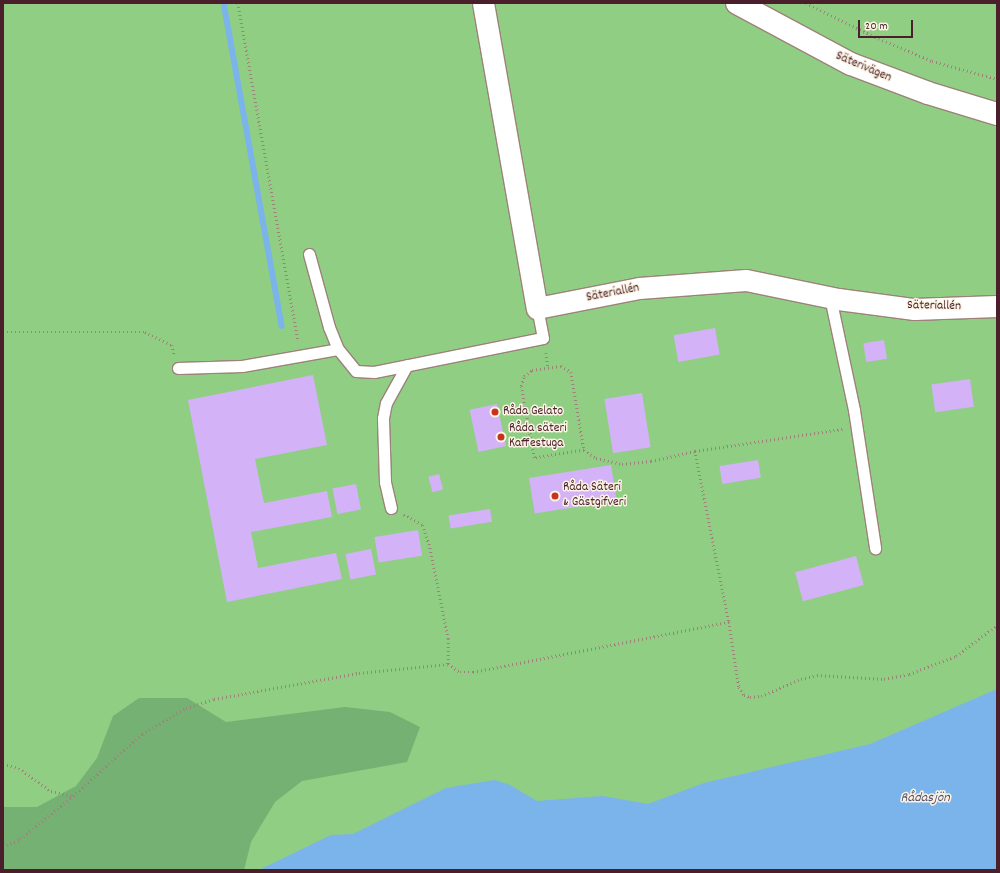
<!DOCTYPE html>
<html>
<head>
<meta charset="utf-8">
<style>
	body { margin:0 }
	#map { position:relative; width:1000px; height:873px; overflow:hidden; background:#eee6c7; font-family:Dekko,sans-serif }
	div>[style] { position:absolute }
	.green>* { inset:0; background:#90ce84; transform-origin:0 0 }
	.forest>* { inset:0; background:#74b172 }
	.water>* { inset:0; background:#7bb3eb }
	.stream>* { height:5.5px; margin:-2.75px; padding:0 2.75px; transform-origin:2.75px; border-radius:2.75px; background:#7bb3eb }
	.building>* { inset:0; background:#d3b2f7; transform-origin:0 0 }
	.path>* { height:2.5px; margin-top:-1.25px; transform-origin:0; background:repeating-linear-gradient(90deg,#9c8279 0 1px,transparent 0 4px) }
	.roads { filter:drop-shadow(1px 0 #9c8279) drop-shadow(-1px 0 #9c8279) drop-shadow(0 1px #9c8279) drop-shadow(0 -1px #9c8279) }
	.service>* { height:11px; margin:-5.5px; padding:0 5.5px; transform-origin:5.5px; border-radius:5.5px; background:#fff }
	.minor>* { height:21px; margin:-10.5px; padding:0 10.5px; transform-origin:10.5px; border-radius:10.5px; background:#fff }
	.tertiary>* { height:22px; margin:-11px; padding:0 11px; transform-origin:11px; border-radius:11px; background:#fff }
	.dots>* { width:11px; height:11px; translate:-50% -50%; box-sizing:border-box; border:2px solid #fcf5e5; border-radius:50% }
	span { translate:-50% -50%; white-space:nowrap; text-align:center; line-height:1.15; -webkit-text-stroke:3px #fcf5e5; paint-order:stroke }
	.street-label { font-size:13px; color:#4a1f2b }
	.poi-label { font-size:13px; color:#4a1f2b }
	.left { translate:0 -50%; text-align:left }
	.water-label { font-size:14px; color:#5b536e; font-style:italic }
	.frame { position:absolute; inset:0; border:4px solid #4a1f2b; pointer-events:none }
	.scale { position:absolute; left:858px; top:20px; width:55px; height:18px; box-sizing:border-box; border:2px solid #4a1f2b; border-top:0; padding-left:5px; font-size:12px; line-height:14px; white-space:nowrap; color:#4a1f2b; -webkit-text-stroke:3px #fcf5e5; paint-order:stroke }
</style>
</head>
<body>
<div id="map">
	<div class="green">
		<i style="left:3px;top:3px;width:994px;height:867px"></i>
	</div>
	<div class="forest">
		<i style="clip-path:polygon(139px 698px,187px 698px,226px 722px,345px 707px,390px 712px,420px 727px,407px 762px,302px 781px,275px 802px,251px 842px,244px 870px,3px 870px,3px 807px,37px 807px,76px 786px,97px 758px,113px 716px)"></i>
	</div>
	<div class="water">
		<i style="clip-path:polygon(997px 689px,997px 870px,259px 870px,331px 835px,353px 834px,446px 788px,495px 780px,510px 785px,537px 801px,603px 796px,648px 804px,704px 783px,870px 744px)"></i>
	</div>
	<div class="stream">
		<i style="left:224px;top:3px;width:328px;rotate:79.8deg"></i>
	</div>
	<div class="building">
		<i style="left:715px;top:328px;width:27px;height:42px;rotate:80deg"></i>
		<i style="left:884px;top:340px;width:19px;height:21px;rotate:81deg"></i>
		<i style="clip-path:polygon(313px 375px,327px 445px,255px 459px,264px 503px,327px 491px,332px 517px,251px 532px,258px 568px,336px 553px,342px 579px,227px 602px,188px 400px)"></i>
		<i style="left:970px;top:379px;width:28px;height:39px;rotate:82deg"></i>
		<i style="left:642px;top:393px;width:55px;height:38px;rotate:81deg"></i>
		<i style="left:497px;top:404px;width:43px;height:28px;rotate:78deg"></i>
		<i style="left:758px;top:460px;width:18px;height:39px;rotate:81deg"></i>
		<i style="left:611px;top:465px;width:36px;height:83px;rotate:81deg"></i>
		<i style="left:439px;top:474px;width:16px;height:11px;rotate:75deg"></i>
		<i style="left:356px;top:484px;width:26px;height:24px;rotate:79deg"></i>
		<i style="left:490px;top:509px;width:13px;height:42px;rotate:81deg"></i>
		<i style="left:418px;top:530px;width:26px;height:44px;rotate:81deg"></i>
		<i style="left:371px;top:549px;width:26px;height:26px;rotate:79deg"></i>
		<i style="left:856px;top:556px;width:30px;height:63px;rotate:75deg"></i>
	</div>
	<div class="path">
		<i style="left:238px;top:3px;width:343px;rotate:79.9deg"></i>
		<i style="left:806px;top:3px;width:77px;rotate:26.2deg"></i>
		<i style="left:875px;top:37px;width:62px;rotate:22.8deg"></i>
		<i style="left:932px;top:61px;width:67px;rotate:15.5deg"></i>
		<i style="left:3px;top:332px;width:142px"></i>
		<i style="left:145px;top:332px;width:30px;rotate:26deg"></i>
		<i style="left:172px;top:345px;width:9px;rotate:77deg"></i>
		<i style="left:546px;top:353px;width:15px;rotate:82deg"></i>
		<i style="left:561px;top:366px;width:12px;rotate:31deg"></i>
		<i style="left:571px;top:372px;width:79px;rotate:80.5deg"></i>
		<i style="left:584px;top:450px;width:51px;rotate:170.9deg"></i>
		<i style="left:534px;top:458px;width:73px;rotate:-100.2deg"></i>
		<i style="left:521px;top:386px;width:10px;rotate:-73deg"></i>
		<i style="left:524px;top:376px;width:10px;rotate:-37deg"></i>
		<i style="left:532px;top:370px;width:29px;rotate:-8deg"></i>
		<i style="left:584px;top:450px;width:14px;rotate:34deg"></i>
		<i style="left:596px;top:458px;width:27px;rotate:13deg"></i>
		<i style="left:622px;top:464px;width:29px;rotate:-6deg"></i>
		<i style="left:651px;top:461px;width:45px;rotate:-12.8deg"></i>
		<i style="left:695px;top:451px;width:174px;rotate:78.8deg"></i>
		<i style="left:695px;top:451px;width:150px;rotate:-8.5deg"></i>
		<i style="left:448px;top:664px;width:14px;rotate:34deg"></i>
		<i style="left:460px;top:672px;width:13px"></i>
		<i style="left:473px;top:672px;width:261px;rotate:-11.1deg"></i>
		<i style="left:729px;top:622px;width:66px;rotate:81.3deg"></i>
		<i style="left:739px;top:687px;width:9px;rotate:58deg"></i>
		<i style="left:744px;top:695px;width:6px;rotate:18deg"></i>
		<i style="left:750px;top:697px;width:11px;rotate:-5deg"></i>
		<i style="left:761px;top:696px;width:43px;rotate:-23deg"></i>
		<i style="left:801px;top:679px;width:16px;rotate:-14deg"></i>
		<i style="left:817px;top:675px;width:67px;rotate:3.4deg"></i>
		<i style="left:884px;top:679px;width:25px;rotate:-11deg"></i>
		<i style="left:909px;top:674px;width:50px;rotate:-21deg"></i>
		<i style="left:956px;top:656px;width:51px;rotate:-37.1deg"></i>
		<i style="left:3px;top:764px;width:16px;rotate:14deg"></i>
		<i style="left:19px;top:768px;width:39px;rotate:36deg"></i>
		<i style="left:51px;top:791px;width:23px;rotate:13deg"></i>
		<i style="left:3px;top:847px;width:19px;rotate:-25deg"></i>
		<i style="left:20px;top:839px;width:68px;rotate:-39.1deg"></i>
		<i style="left:73px;top:796px;width:93px;rotate:-41.9deg"></i>
		<i style="left:142px;top:734px;width:51px;rotate:-30.6deg"></i>
		<i style="left:186px;top:708px;width:29px;rotate:-18deg"></i>
		<i style="left:214px;top:699px;width:147px;rotate:-10.2deg"></i>
		<i style="left:359px;top:673px;width:89px;rotate:-5.8deg"></i>
		<i style="left:448px;top:664px;width:25px;rotate:-90deg"></i>
		<i style="left:448px;top:639px;width:96px;rotate:-101.4deg"></i>
		<i style="left:429px;top:545px;width:21px;rotate:-109deg"></i>
		<i style="left:422px;top:525px;width:23px;rotate:-151deg"></i>
	</div>
	<div class="roads">
		<div class="service">
			<i style="left:309px;top:254px;width:76px;rotate:74.7deg"></i>
			<i style="left:329px;top:327px;width:24px;rotate:68deg"></i>
			<i style="left:338px;top:349px;width:28px;rotate:51deg"></i>
			<i style="left:356px;top:371px;width:18px;rotate:3deg"></i>
			<i style="left:374px;top:372px;width:172px;rotate:-11.4deg"></i>
			<i style="left:543px;top:338px;width:31px;rotate:-101deg"></i>
			<i style="left:830px;top:297px;width:116px;rotate:78deg"></i>
			<i style="left:854px;top:410px;width:140px;rotate:81.3deg"></i>
			<i style="left:178px;top:368px;width:64px;rotate:-1.8deg"></i>
			<i style="left:242px;top:366px;width:97px;rotate:-10deg"></i>
			<i style="left:391px;top:508px;width:27px;rotate:-103deg"></i>
			<i style="left:385px;top:482px;width:64px;rotate:-91.8deg"></i>
			<i style="left:383px;top:418px;width:15px;rotate:-79deg"></i>
			<i style="left:386px;top:403px;width:43px;rotate:-61.1deg"></i>
		</div>
		<div class="minor">
			<i style="left:483px;top:3px;width:310px;rotate:80deg"></i>
			<i style="left:537px;top:308px;width:104px;rotate:-11.1deg"></i>
			<i style="left:639px;top:288px;width:107px;rotate:-4.3deg"></i>
			<i style="left:746px;top:280px;width:94px;rotate:11.7deg"></i>
			<i style="left:838px;top:299px;width:77px;rotate:7.5deg"></i>
			<i style="left:914px;top:309px;width:83px;rotate:-2.1deg"></i>
		</div>
		<div class="tertiary">
			<i style="left:737px;top:3px;width:129px;rotate:28.2deg"></i>
			<i style="left:851px;top:64px;width:82px;rotate:20.6deg"></i>
			<i style="left:928px;top:93px;width:72px;rotate:16.9deg"></i>
		</div>
	</div>
	<div class="dots">
		<i style="left:495px;top:412px;background:#c8321e"></i>
		<i style="left:501px;top:437px;background:#c8321e"></i>
		<i style="left:555px;top:496px;background:#c8321e"></i>
	</div>
	<div class="street-label">
		<span style="left:863px;top:68px;rotate:23deg">Säterivägen</span>
		<span style="left:613px;top:294px;rotate:-11deg">Säteriallén</span>
		<span style="left:934px;top:307px;rotate:1deg">Säteriallén</span>
	</div>
	<div class="poi-label">
		<span class="left" style="left:503px;top:412px">Råda Gelato</span>
		<span class="left" style="left:509px;top:437px">Råda säteri<br>Kaffestuga</span>
		<span class="left" style="left:563px;top:496px">Råda Säteri<br>&amp; Gästgifveri</span>
	</div>
	<div class="water-label">
		<span style="left:925px;top:798px">Rådasjön</span>
	</div>
	<div class="frame"></div>
	<div class="scale">20 m</div>
</div>
</body>
</html>
